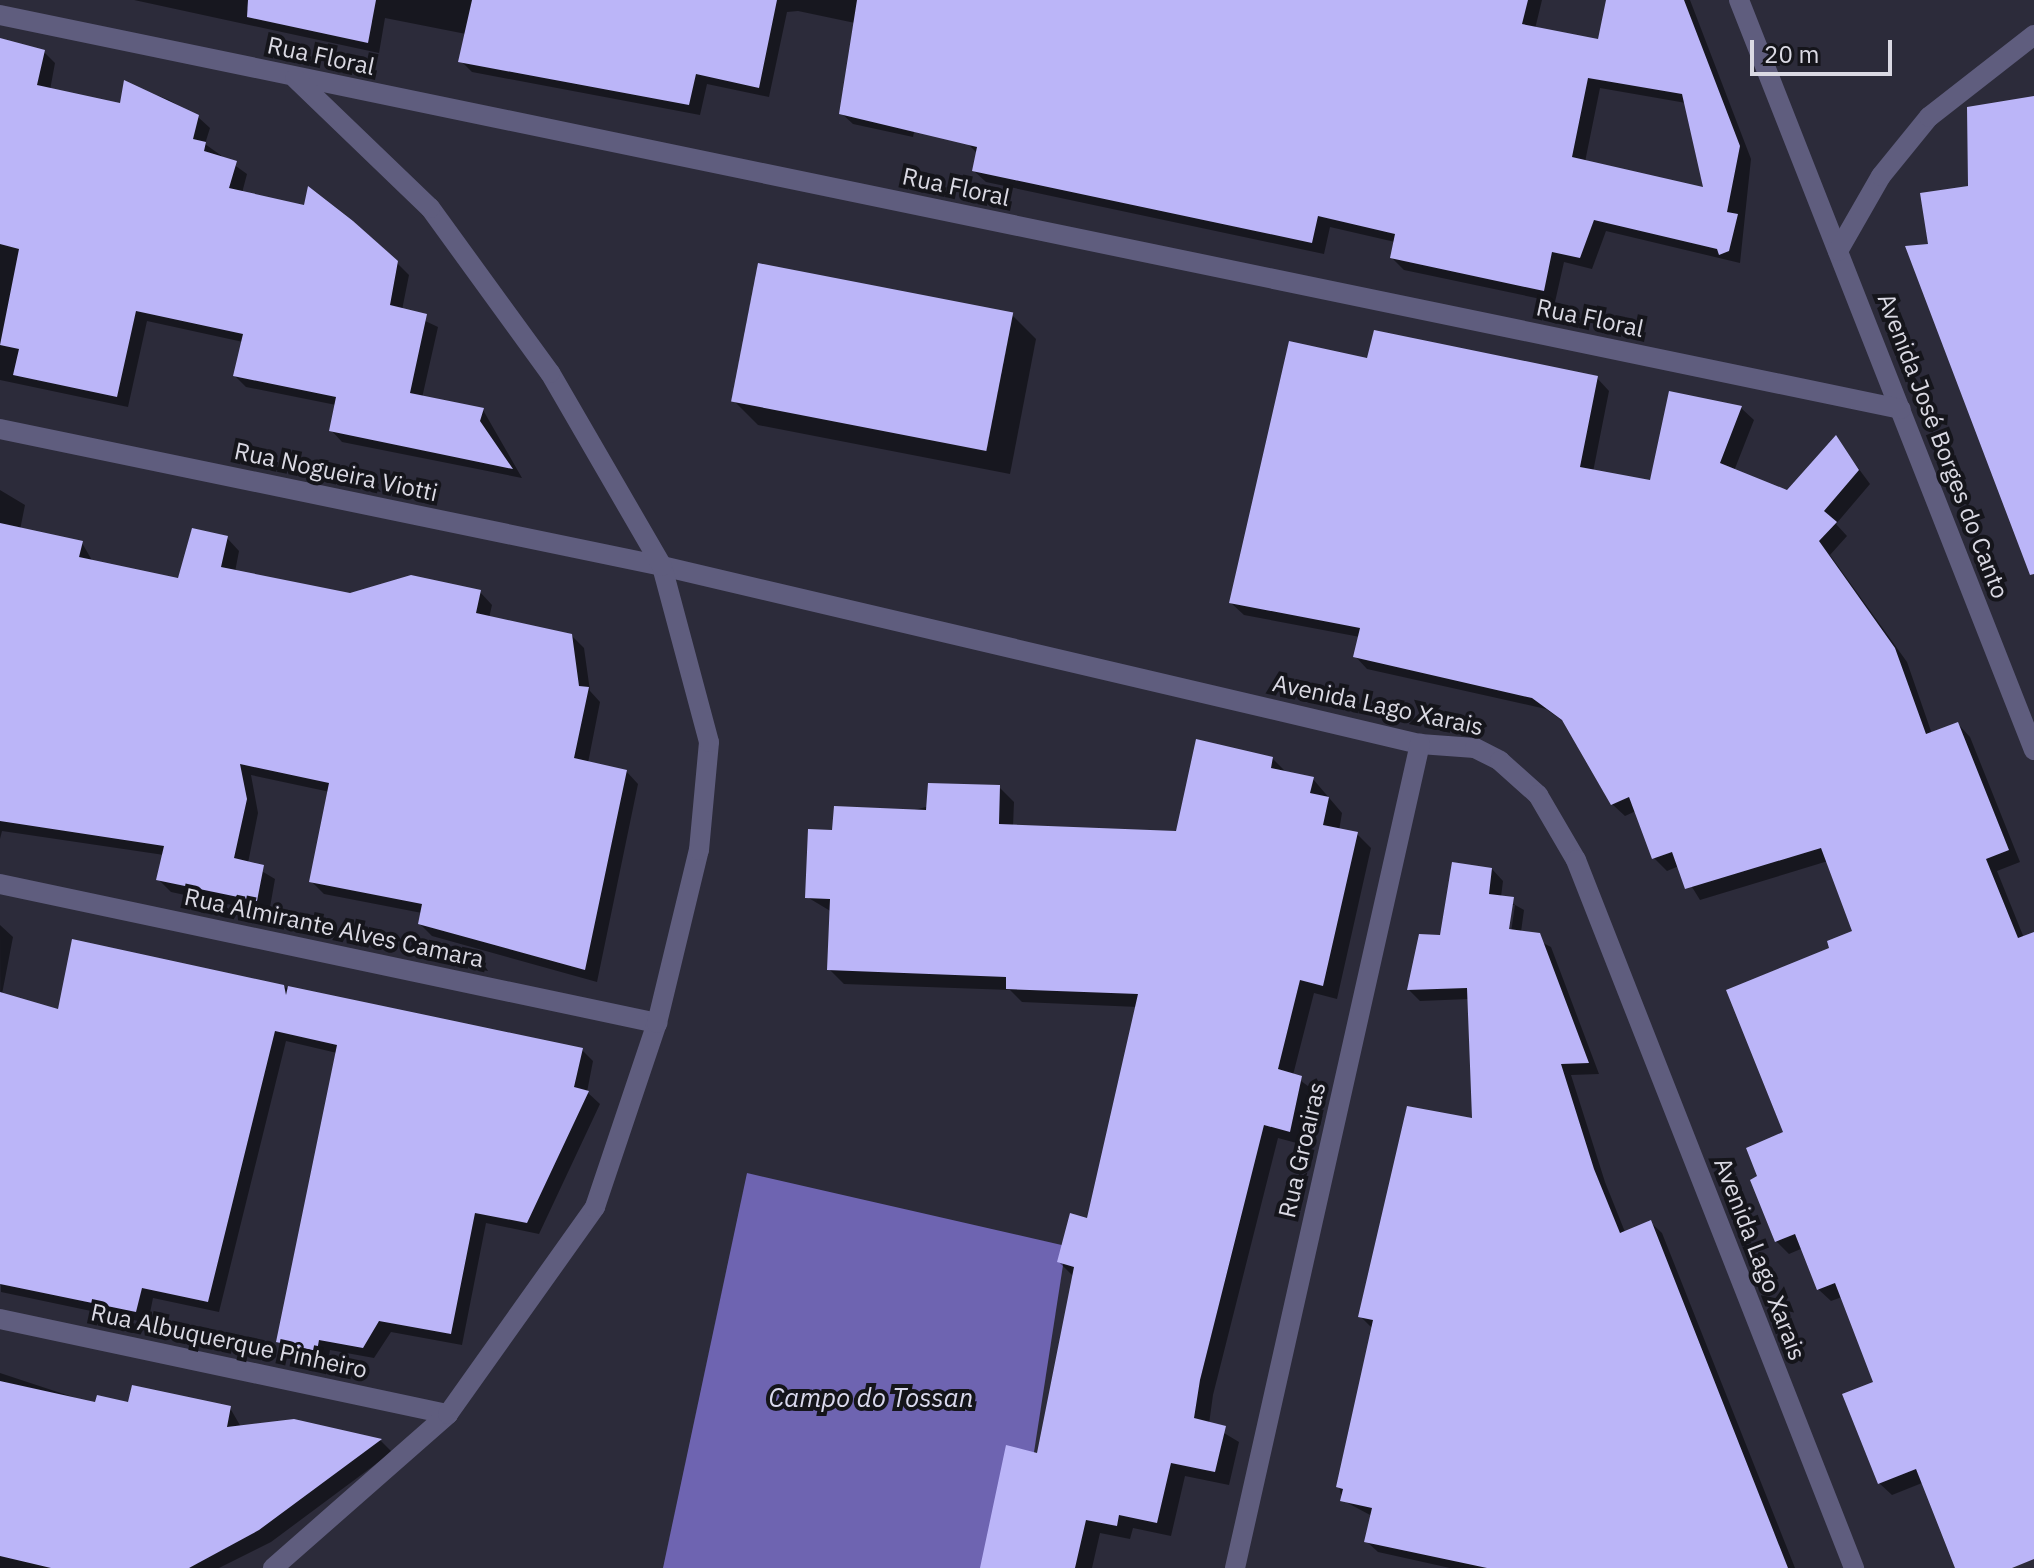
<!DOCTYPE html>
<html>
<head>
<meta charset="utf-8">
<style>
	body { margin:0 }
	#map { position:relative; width:2034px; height:1568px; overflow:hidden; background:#2c2b3a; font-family:"IBM Plex Sans",sans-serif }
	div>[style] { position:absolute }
	.water>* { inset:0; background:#6e64b1 }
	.shadow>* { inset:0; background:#0007 }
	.building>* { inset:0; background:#bbb5f8; transform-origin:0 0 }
	.minor>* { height:20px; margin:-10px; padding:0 10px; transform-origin:10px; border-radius:10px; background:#5f5d7e }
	span { translate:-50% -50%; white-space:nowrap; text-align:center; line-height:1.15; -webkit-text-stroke:8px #15151b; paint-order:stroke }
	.street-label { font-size:24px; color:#dad9e3 }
	.water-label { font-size:26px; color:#dad9ee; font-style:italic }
	.scale { position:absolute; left:1750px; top:40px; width:142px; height:36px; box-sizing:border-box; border:4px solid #dad9e3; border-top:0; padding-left:10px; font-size:24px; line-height:28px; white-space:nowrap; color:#dad9e3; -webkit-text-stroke:6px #15151b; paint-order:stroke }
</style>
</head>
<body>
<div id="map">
	<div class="water">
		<i style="clip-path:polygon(747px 1173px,1066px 1246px,1016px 1568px,663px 1568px)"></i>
	</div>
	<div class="shadow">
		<i style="clip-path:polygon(134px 0,941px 0,913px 137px,853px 124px,841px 113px,855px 23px,798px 11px,787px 12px,769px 97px,707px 84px,700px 115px,472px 72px,461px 61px,466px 34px,385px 18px,379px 53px)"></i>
		<i style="clip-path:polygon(evenodd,1001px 0,1542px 0,1535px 29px,1600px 42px,1608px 0,1690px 0,1751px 159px,1740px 263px,1606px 231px,1592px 269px,1564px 262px,1555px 302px,1404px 270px,1392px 258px,1395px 242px,1330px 227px,1324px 254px,986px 182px,974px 171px,978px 154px,969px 145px,1001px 0,1600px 88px,1686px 103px,1706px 190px,1585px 162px,1600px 88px)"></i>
		<i style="clip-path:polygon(0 43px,44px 52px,55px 63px,50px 90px,121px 106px,126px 83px,169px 100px,198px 117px,210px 128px,205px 144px,247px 174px,242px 193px,397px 263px,409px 275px,402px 310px,438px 327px,422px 398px,483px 410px,522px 478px,342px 442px,331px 430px,336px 405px,246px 387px,235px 376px,243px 342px,147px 321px,128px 407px,0 380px)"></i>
		<i style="clip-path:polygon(1012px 315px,1036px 339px,1010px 474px,758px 425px,734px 401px)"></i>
		<i style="clip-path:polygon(1368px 360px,1597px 378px,1609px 391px,1593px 472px,1652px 482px,1671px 394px,1741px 408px,1754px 420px,1734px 471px,1788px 492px,1836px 438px,1870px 484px,1836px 524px,1847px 536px,1830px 555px,1907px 662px,1932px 734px,1958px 724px,1970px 737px,2020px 862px,1997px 871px,2024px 938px,2034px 934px,2034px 1543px,1963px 1568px,1922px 1483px,1892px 1495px,1879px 1483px,1875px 1383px,1842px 1297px,1831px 1301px,1818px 1289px,1803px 1248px,1789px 1254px,1776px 1241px,1760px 1177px,1785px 1133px,1832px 949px,1855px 932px,1828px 861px,1700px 900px,1679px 866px,1667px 871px,1654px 858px,1636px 811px,1625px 816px,1612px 804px,1567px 724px,1546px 709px,1367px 669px,1355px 656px,1360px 637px,1244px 615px,1231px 603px)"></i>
		<i style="clip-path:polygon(0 490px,25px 505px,20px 530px,82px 543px,93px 562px,180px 580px,227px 538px,239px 551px,235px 572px,351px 595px,480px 592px,492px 605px,489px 618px,571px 635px,584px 648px,590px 691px,600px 702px,588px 763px,626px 771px,638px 784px,597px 982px,432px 936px,420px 924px,422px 913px,324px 894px,311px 881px,330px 792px,251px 775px,258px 813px,248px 863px,275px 879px,269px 913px,171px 892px,159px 880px,164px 855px,2px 831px,0 839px)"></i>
		<i style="clip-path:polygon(1272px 758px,1287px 773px,1313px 779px,1342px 813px,1339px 831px,1357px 834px,1371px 848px,1337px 999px,1314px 993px,1293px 1075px,1316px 1092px,1304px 1145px,1278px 1138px,1213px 1395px,1209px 1424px,1239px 1442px,1229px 1485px,1185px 1476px,1171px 1536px,1133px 1528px,1130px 1539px,1100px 1533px,1092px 1568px,982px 1568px,1038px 1456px,1074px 1277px,1059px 1262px,1089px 1220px,1138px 1007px,1022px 1002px,1010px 990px,844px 984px,829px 969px,832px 912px,807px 897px,834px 832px,999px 787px,1014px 802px,1013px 827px,1178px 833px)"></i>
		<i style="clip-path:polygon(evenodd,1492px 869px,1503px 881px,1501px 897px,1524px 910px,1521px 932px,1551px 947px,1599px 1074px,1571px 1075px,1605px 1182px,1625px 1232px,1650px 1222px,1662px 1233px,1795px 1568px,1450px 1568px,1378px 1552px,1366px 1541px,1372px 1516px,1342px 1500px,1339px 1486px,1372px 1328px,1360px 1316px,1474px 1120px,1469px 999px,1420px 1001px,1409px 990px,1492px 869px,1511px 905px,1515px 905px,1510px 939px,1506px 938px,1511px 905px)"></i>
		<i style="clip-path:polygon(0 925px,13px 937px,2px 994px,59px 1012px,283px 987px,582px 1050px,593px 1061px,587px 1092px,600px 1104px,539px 1234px,486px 1223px,462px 1345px,391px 1332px,374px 1358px,330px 1350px,328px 1361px,290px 1353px,278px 1341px,337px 1053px,286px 1041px,219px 1312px,153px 1298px,148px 1323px,1px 1292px)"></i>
		<i style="clip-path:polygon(0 1373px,97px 1405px,230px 1408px,241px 1427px,294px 1421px,381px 1441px,392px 1452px,271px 1542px,219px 1568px,0 1568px)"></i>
	</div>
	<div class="building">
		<i style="clip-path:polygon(248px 0,376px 0,368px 43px,247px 17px)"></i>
		<i style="clip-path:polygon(472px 0,777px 0,759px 88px,696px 74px,689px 105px,458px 62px)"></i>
		<i style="clip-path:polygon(evenodd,857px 0,1528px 0,1522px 24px,1598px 39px,1606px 0,1684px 0,1740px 146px,1727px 212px,1738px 214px,1729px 251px,1719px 255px,1717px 249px,1594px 220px,1580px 258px,1552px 252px,1544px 291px,1390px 258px,1395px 234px,1318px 216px,1312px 243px,972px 171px,977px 147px,839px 114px,857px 0,1588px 78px,1682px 94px,1703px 187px,1572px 157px,1588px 78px)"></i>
		<i style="clip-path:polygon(0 38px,45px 50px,37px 85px,120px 103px,124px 80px,199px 115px,193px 139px,206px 142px,204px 151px,237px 161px,229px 188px,304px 205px,308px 186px,353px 221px,398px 261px,390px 305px,427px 314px,410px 393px,484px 408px,480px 421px,513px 469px,329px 431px,336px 397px,233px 376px,243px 334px,136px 311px,117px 397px,13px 375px,19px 349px,0 345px,19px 249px,0 244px)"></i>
		<i style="clip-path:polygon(2034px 96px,2034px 574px,2030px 575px,1905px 246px,1928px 244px,1920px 193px,1968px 186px,1967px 107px)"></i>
		<i style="left:758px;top:263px;width:260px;height:141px;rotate:11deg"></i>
		<i style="clip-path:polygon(1374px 330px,1598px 376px,1580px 467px,1650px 480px,1669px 391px,1742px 406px,1720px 463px,1787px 490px,1836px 435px,1859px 470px,1824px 511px,1837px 522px,1819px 541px,1895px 648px,1926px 734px,1958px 722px,2009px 850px,1986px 859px,2018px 938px,2034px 932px,2034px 1559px,2012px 1568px,1955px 1568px,1916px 1469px,1878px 1484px,1842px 1394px,1873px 1382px,1835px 1283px,1817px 1290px,1795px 1234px,1775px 1242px,1750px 1180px,1757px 1176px,1746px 1148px,1783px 1132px,1726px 990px,1829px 948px,1827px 941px,1852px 931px,1821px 848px,1685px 889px,1672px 852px,1652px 859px,1629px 797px,1611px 805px,1562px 720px,1532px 698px,1353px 657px,1360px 628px,1229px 603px,1289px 341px,1367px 358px)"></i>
		<i style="clip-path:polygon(0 523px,83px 541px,79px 557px,178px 578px,192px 528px,228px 536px,221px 567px,350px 593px,411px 575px,481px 590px,476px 613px,572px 634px,579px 686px,589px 687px,574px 758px,627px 770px,585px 970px,418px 924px,422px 904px,309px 882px,329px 783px,240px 764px,247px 799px,234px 858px,264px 865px,257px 901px,156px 880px,164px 846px,0 821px)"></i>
		<i style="clip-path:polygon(1196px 739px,1273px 757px,1271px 768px,1314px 777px,1310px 793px,1329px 797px,1323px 825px,1358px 832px,1323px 986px,1300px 980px,1278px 1069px,1302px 1076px,1290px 1132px,1264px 1125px,1200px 1380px,1194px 1418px,1226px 1426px,1215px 1472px,1171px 1463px,1157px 1523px,1119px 1515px,1117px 1526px,1086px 1520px,1075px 1568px,980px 1568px,1006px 1445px,1037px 1453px,1074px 1267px,1057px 1262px,1070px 1213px,1087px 1218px,1138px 994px,1006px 989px,1006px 977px,827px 970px,830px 899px,805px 898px,808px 829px,832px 830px,834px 806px,926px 810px,928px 783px,1000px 785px,999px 824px,1176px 831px)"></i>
		<i style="clip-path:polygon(1452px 862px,1492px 868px,1489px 894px,1514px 897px,1509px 929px,1540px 933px,1589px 1063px,1561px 1064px,1594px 1169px,1620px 1233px,1651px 1220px,1788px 1568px,1487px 1568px,1364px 1542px,1372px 1508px,1340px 1501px,1343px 1489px,1336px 1487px,1373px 1320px,1358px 1317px,1407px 1106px,1472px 1118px,1467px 988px,1407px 990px,1419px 934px,1440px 935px)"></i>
		<i style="clip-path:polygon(72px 939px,284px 985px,286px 995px,288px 986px,583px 1048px,574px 1087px,589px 1091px,527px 1223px,475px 1213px,451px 1334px,379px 1321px,363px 1348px,319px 1340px,317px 1351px,276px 1342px,337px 1045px,275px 1031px,208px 1302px,142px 1288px,136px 1312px,0 1284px,0 992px,58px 1009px)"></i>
		<i style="clip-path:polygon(0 1381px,95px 1402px,97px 1395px,128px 1402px,132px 1385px,231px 1406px,227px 1427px,294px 1419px,382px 1439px,259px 1530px,189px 1568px,51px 1568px,0 1556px)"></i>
	</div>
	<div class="minor">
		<i style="left:1739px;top:0;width:806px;rotate:68.53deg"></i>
		<i style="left:0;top:15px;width:1941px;rotate:11.71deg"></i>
		<i style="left:1838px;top:251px;width:86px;rotate:-60.2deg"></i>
		<i style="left:1881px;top:176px;width:76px;rotate:-50.9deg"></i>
		<i style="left:1929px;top:117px;width:133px;rotate:-38deg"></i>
		<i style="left:0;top:429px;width:676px;rotate:11.69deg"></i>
		<i style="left:662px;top:566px;width:779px;rotate:13.22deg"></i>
		<i style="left:1420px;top:744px;width:55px;rotate:4.2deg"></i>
		<i style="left:1475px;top:748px;width:28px;rotate:27deg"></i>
		<i style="left:1500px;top:761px;width:51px;rotate:41.8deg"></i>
		<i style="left:1538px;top:795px;width:75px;rotate:59.7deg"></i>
		<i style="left:1576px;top:860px;width:761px;rotate:68.56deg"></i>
		<i style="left:0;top:884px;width:672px;rotate:11.95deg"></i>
		<i style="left:0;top:1319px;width:458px;rotate:12deg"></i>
		<i style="left:273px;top:1568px;width:233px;rotate:-41.3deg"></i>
		<i style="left:448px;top:1414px;width:254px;rotate:-54.6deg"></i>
		<i style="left:595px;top:1207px;width:194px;rotate:-71.4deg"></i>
		<i style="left:657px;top:1023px;width:178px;rotate:-76.4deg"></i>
		<i style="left:699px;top:850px;width:108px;rotate:-84.7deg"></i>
		<i style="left:709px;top:742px;width:182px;rotate:-105deg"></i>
		<i style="left:662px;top:566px;width:223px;rotate:-120.1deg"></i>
		<i style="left:550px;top:373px;width:204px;rotate:-126deg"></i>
		<i style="left:430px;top:208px;width:187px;rotate:-136.1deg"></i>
		<i style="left:1235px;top:1568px;width:845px;rotate:-77.35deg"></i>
	</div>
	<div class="street-label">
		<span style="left:321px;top:56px;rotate:12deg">Rua Floral</span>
		<span style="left:956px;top:187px;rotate:12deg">Rua Floral</span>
		<span style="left:1590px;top:318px;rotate:12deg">Rua Floral</span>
		<span style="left:1943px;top:446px;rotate:69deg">Avenida José Borges do Canto</span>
		<span style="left:336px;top:472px;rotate:12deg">Rua Nogueira Viotti</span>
		<span style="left:1378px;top:705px;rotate:12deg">Avenida Lago Xarais</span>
		<span style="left:334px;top:928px;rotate:12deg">Rua Almirante Alves Camara</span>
		<span style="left:1302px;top:1150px;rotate:-77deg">Rua Groairas</span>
		<span style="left:1760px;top:1259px;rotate:69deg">Avenida Lago Xarais</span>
		<span style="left:229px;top:1341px;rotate:12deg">Rua Albuquerque Pinheiro</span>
	</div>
	<div class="water-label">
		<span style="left:871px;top:1398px">Campo do Tossan</span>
	</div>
	<div class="scale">20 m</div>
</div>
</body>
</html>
